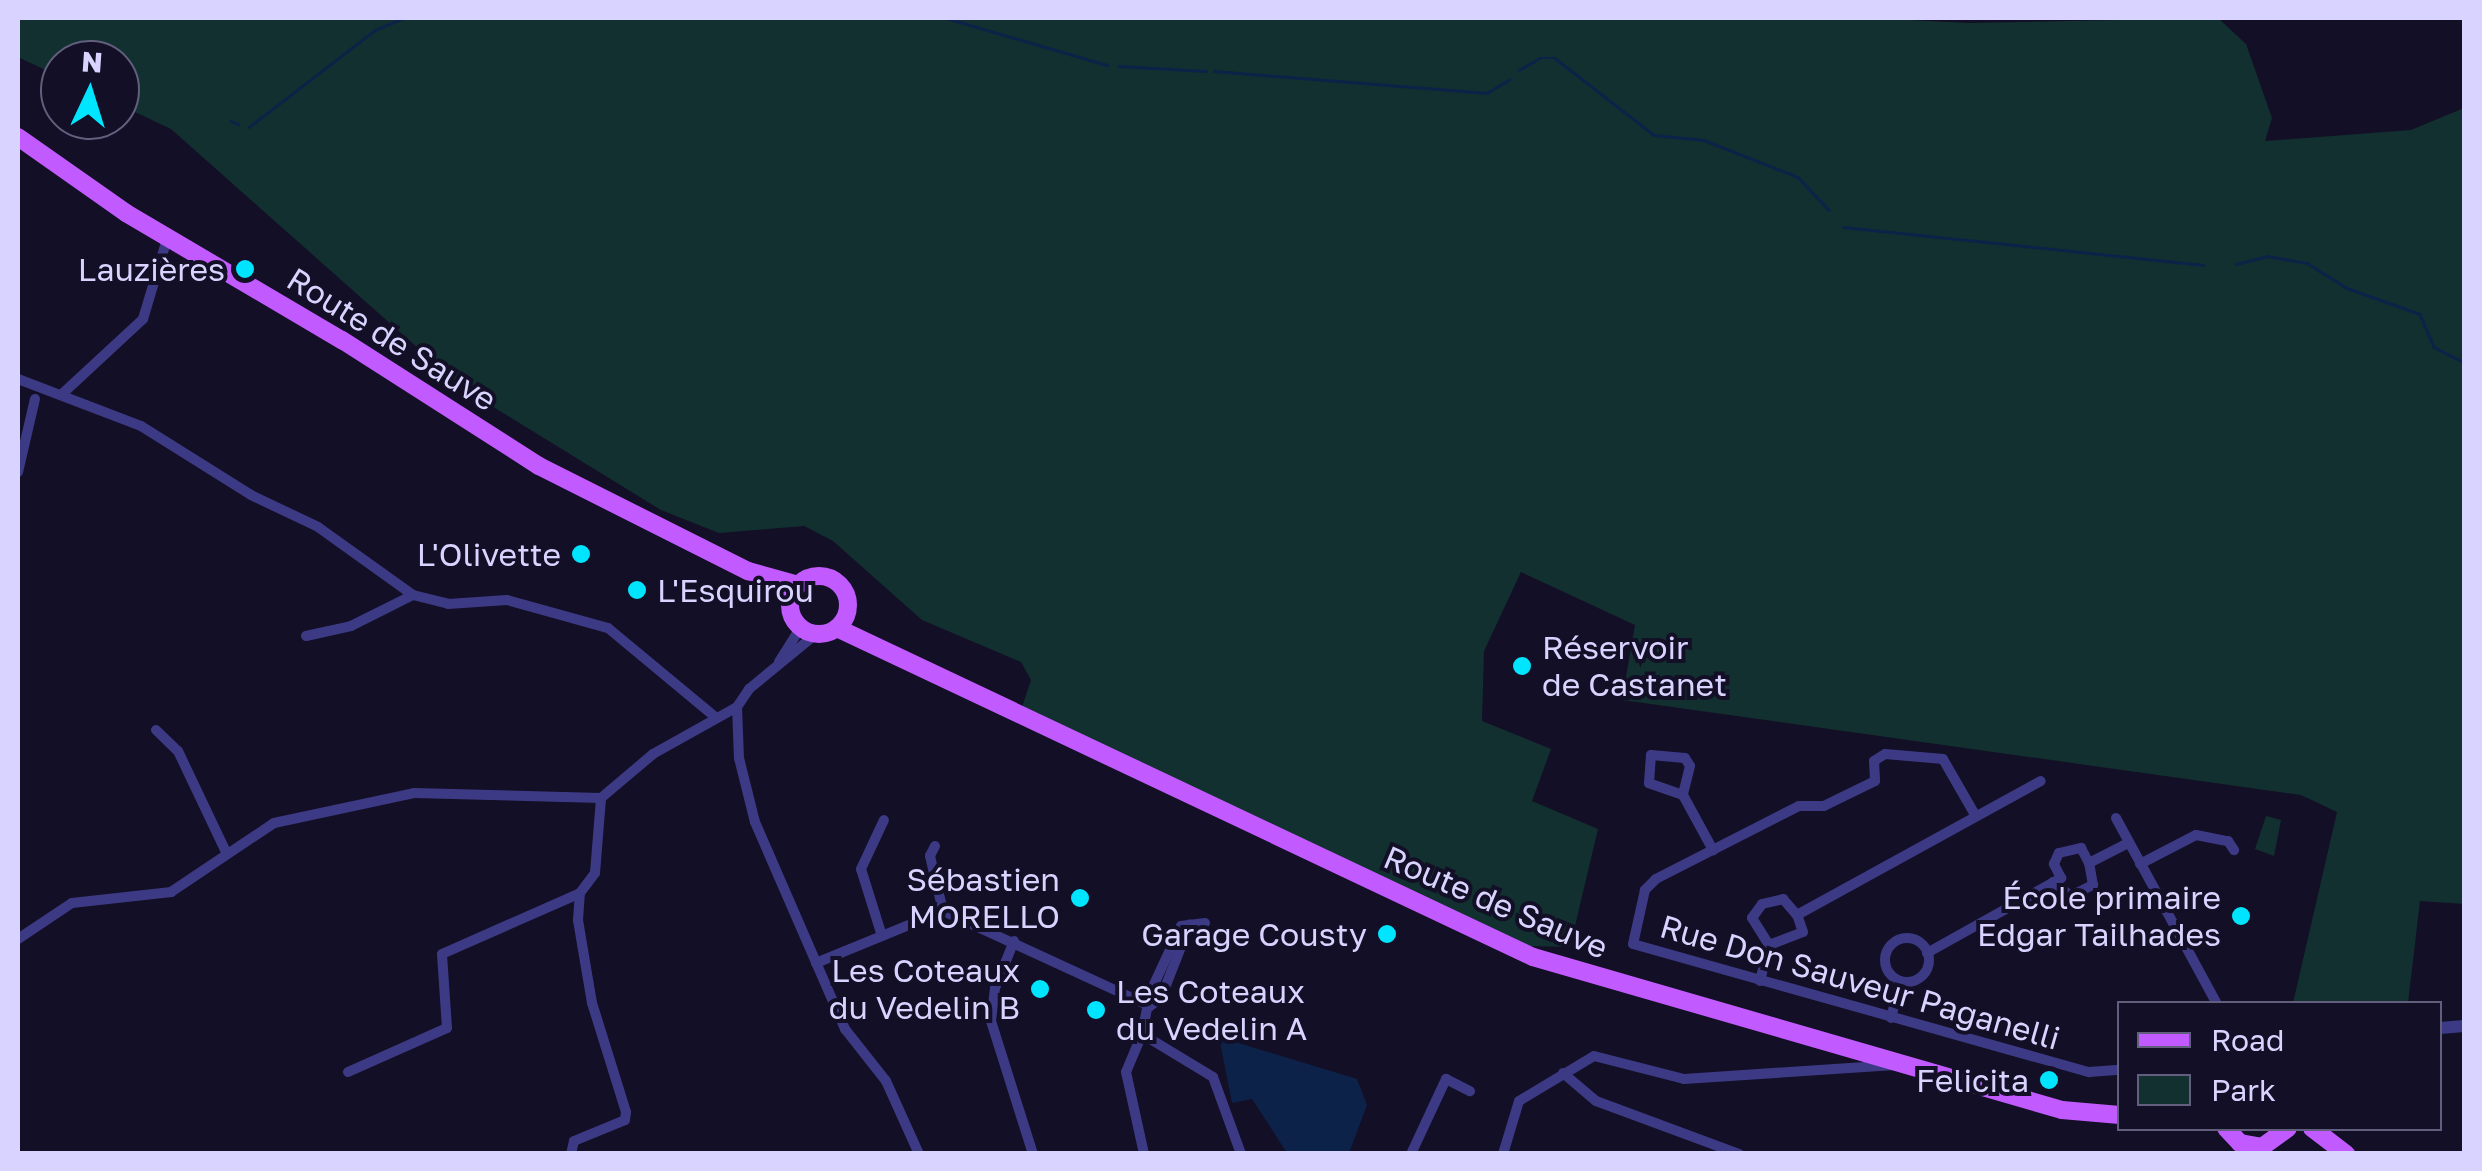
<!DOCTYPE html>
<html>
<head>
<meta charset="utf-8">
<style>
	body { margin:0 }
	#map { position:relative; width:2482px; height:1171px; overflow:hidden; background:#130f26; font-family:"Golos Text",sans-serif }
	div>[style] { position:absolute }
	.green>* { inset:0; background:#12302f }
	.water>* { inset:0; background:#0c2248 }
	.stream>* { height:2.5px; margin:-1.25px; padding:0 1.25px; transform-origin:1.25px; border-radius:1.25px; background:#0c2248 }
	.minor>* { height:10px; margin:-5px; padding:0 5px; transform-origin:5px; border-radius:5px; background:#3d3a85 }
	.minor>.ring { margin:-5px; padding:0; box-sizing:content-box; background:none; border:10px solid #3d3a85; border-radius:50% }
	.tertiary>* { height:12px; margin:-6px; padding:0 6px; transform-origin:6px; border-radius:6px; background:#3d3a85 }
	.primary>* { height:18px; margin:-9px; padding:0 9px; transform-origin:9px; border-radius:9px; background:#c25bff }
	.primary>.ring { margin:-9px; padding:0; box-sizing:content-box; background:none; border:18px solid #c25bff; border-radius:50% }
	.dots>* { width:28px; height:28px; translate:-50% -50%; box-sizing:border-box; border:5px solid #130f26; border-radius:50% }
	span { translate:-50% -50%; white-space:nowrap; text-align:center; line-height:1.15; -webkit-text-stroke:8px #130f26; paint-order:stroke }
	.poi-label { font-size:32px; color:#d9d4ff }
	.right { translate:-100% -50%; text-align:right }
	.left { translate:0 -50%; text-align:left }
	.street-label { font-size:32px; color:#d9d4ff }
	.frame { position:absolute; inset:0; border:20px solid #d9d4ff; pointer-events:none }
	.legend { position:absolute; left:2117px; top:1001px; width:325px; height:130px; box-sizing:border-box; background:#130f26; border:2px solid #625e7d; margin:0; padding:12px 18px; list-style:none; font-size:30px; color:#d9d4ff }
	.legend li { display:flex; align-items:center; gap:20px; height:50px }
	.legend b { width:50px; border:2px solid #625e7d }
	.north { position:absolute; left:40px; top:40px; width:100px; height:100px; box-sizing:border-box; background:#130f26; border:2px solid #625e7d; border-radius:50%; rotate:4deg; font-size:28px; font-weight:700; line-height:40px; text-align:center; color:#d9d4ff }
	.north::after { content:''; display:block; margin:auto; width:35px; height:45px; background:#00e5ff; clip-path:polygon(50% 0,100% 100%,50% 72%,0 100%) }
</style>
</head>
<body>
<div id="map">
	<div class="green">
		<i style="clip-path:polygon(18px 18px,1871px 18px,1968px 23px,2218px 18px,2246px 44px,2272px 118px,2265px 141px,2411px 130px,2464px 108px,2464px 904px,2420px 901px,2408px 1003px,2293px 1003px,2337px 812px,2301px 795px,1622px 700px,1635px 625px,1521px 572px,1484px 651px,1482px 721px,1551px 749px,1532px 801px,1598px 829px,1570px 947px,1526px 946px,1021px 710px,1031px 680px,1021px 662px,922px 620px,833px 541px,804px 526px,719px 533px,661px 510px,464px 389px,171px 129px,120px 105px,120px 60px,60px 60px,60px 77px,18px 57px)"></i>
		<i style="clip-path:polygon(2266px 816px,2281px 820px,2274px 856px,2255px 849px)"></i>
	</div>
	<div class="water">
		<i style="clip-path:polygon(1219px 1037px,1357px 1079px,1367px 1105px,1349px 1153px,1287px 1153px,1252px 1099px,1232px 1103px)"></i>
	</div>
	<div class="stream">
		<i style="left:946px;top:18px;width:168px;rotate:16.3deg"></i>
		<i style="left:1119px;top:66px;width:87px;rotate:3.3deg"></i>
		<i style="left:1519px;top:70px;width:24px;rotate:-30deg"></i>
		<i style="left:1540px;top:58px;width:15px"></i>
		<i style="left:1555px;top:58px;width:125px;rotate:37.9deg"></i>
		<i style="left:1654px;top:135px;width:50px;rotate:5.7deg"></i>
		<i style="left:1704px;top:140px;width:101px;rotate:21.5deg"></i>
		<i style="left:1798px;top:177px;width:45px;rotate:46.8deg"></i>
		<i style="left:1214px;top:71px;width:274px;rotate:4.6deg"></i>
		<i style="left:1487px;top:93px;width:26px;rotate:-31deg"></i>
		<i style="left:231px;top:121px;width:8px;rotate:23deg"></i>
		<i style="left:249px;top:127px;width:159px;rotate:-37.6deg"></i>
		<i style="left:375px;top:30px;width:30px;rotate:-23deg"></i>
		<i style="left:1843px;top:227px;width:362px;rotate:6deg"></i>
		<i style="left:2236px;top:264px;width:32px;rotate:-14deg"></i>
		<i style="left:2267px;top:256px;width:41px;rotate:9.9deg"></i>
		<i style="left:2307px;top:263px;width:47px;rotate:32deg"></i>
		<i style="left:2347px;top:288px;width:77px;rotate:19.6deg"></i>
		<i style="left:2420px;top:314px;width:36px;rotate:67deg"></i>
		<i style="left:2434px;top:347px;width:34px;rotate:27deg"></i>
	</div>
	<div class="minor">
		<i style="left:18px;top:379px;width:132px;rotate:20.9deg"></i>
		<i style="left:141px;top:426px;width:130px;rotate:32.1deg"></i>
		<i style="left:251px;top:495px;width:74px;rotate:25.5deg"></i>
		<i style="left:318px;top:527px;width:117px;rotate:35.6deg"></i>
		<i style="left:413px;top:595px;width:36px;rotate:14deg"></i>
		<i style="left:448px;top:604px;width:59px;rotate:-3.9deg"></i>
		<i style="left:507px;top:600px;width:105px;rotate:15.5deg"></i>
		<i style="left:608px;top:628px;width:138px;rotate:39.7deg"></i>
		<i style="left:61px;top:395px;width:112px;rotate:-42.8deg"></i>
		<i style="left:143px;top:319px;width:84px;rotate:-73.3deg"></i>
		<i style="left:18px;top:472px;width:75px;rotate:-76.9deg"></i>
		<i style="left:306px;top:636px;width:46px;rotate:-12.5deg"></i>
		<i style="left:351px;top:626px;width:69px;rotate:-26.6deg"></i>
		<i style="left:779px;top:662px;width:40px;rotate:-58deg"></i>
		<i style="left:737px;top:707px;width:51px;rotate:87.8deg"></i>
		<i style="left:739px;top:758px;width:66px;rotate:76deg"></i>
		<i style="left:755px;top:822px;width:226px;rotate:66.5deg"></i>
		<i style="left:845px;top:1029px;width:66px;rotate:51.7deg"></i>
		<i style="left:886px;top:1081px;width:80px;rotate:65.7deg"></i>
		<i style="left:156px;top:730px;width:30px;rotate:44deg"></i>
		<i style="left:178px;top:751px;width:112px;rotate:64.6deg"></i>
		<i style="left:1683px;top:795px;width:36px;rotate:-161deg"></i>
		<i style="left:1649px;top:783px;width:28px;rotate:-86deg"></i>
		<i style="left:1651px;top:755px;width:34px;rotate:5deg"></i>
		<i style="left:1685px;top:758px;width:9px;rotate:58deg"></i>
		<i style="left:1690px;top:766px;width:30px;rotate:104deg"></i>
		<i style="left:1683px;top:795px;width:63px;rotate:61.4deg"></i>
		<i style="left:1974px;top:813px;width:62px;rotate:-119.9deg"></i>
		<i style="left:1943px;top:759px;width:58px;rotate:-175.1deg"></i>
		<i style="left:1885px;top:754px;width:13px;rotate:148deg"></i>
		<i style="left:1874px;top:761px;width:20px;rotate:87deg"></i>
		<i style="left:1875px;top:781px;width:57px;rotate:153.9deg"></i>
		<i style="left:1824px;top:806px;width:25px;rotate:180deg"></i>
		<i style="left:1799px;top:806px;width:161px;rotate:153deg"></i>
		<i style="left:1656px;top:879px;width:16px;rotate:135deg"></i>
		<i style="left:1645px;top:890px;width:55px;rotate:102.5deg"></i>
		<i style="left:1633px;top:944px;width:474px;rotate:15.7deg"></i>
		<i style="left:2089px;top:1072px;width:31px;rotate:-4deg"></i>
		<i style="left:2116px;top:818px;width:212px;rotate:61.5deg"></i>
		<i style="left:935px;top:846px;width:11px;rotate:117deg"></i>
		<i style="left:930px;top:856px;width:57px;rotate:76.7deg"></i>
		<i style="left:2140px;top:864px;width:63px;rotate:-27.4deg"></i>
		<i style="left:2196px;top:835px;width:33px;rotate:11deg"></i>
		<i style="left:2228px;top:841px;width:11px;rotate:56deg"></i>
		<i style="left:2053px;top:882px;width:23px;rotate:38deg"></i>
		<i style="left:2071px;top:896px;width:25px;rotate:-27deg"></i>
		<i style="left:2093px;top:885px;width:22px;rotate:-100deg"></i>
		<i style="left:1205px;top:923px;width:24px;rotate:173deg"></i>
		<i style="left:1181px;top:926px;width:74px;rotate:114.8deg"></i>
		<i style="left:1150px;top:993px;width:42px;rotate:101deg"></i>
		<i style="left:1142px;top:1034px;width:83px;rotate:31.2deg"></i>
		<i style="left:1213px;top:1077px;width:82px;rotate:70deg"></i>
		<i style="left:882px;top:936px;width:70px;rotate:-107.4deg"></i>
		<i style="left:861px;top:869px;width:54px;rotate:-64.9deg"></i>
		<i class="ring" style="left:1885px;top:938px;width:34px;height:34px"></i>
		<i style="left:18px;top:939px;width:65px;rotate:-33.7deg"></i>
		<i style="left:72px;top:903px;width:100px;rotate:-6.3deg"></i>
		<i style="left:171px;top:892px;width:124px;rotate:-33.8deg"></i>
		<i style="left:274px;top:823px;width:143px;rotate:-12.1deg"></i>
		<i style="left:414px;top:793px;width:187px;rotate:1.5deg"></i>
		<i style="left:601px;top:798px;width:68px;rotate:-40.2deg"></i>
		<i style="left:653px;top:754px;width:96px;rotate:-29.2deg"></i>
		<i style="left:737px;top:707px;width:22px;rotate:-56deg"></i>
		<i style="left:749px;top:689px;width:87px;rotate:-39.4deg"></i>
		<i style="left:1014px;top:941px;width:51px;rotate:112deg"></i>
		<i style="left:995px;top:988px;width:33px;rotate:97deg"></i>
		<i style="left:991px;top:1021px;width:139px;rotate:72.5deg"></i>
		<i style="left:1769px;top:945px;width:36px;rotate:-21deg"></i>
		<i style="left:1803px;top:932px;width:18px;rotate:-109deg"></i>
		<i style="left:1797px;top:915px;width:278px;rotate:-28.8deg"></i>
		<i style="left:1927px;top:953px;width:154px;rotate:-29.2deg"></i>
		<i style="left:2061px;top:878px;width:16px;rotate:-117deg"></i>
		<i style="left:2054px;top:864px;width:12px;rotate:-66deg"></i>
		<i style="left:2059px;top:853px;width:23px;rotate:-13deg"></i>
		<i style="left:2081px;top:848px;width:17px;rotate:62deg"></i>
		<i style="left:2089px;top:863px;width:44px;rotate:-27.1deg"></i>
		<i style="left:816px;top:963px;width:137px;rotate:-22.3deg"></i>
		<i style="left:943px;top:911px;width:228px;rotate:24.7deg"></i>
		<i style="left:1760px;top:981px;width:37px;rotate:-76deg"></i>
		<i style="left:1769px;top:945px;width:32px;rotate:-122deg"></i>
		<i style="left:1752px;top:918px;width:17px;rotate:-54deg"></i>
		<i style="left:1762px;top:904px;width:22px;rotate:-13deg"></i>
		<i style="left:1783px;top:899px;width:21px;rotate:49deg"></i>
		<i style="left:1150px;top:1006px;width:14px;rotate:-36deg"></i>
		<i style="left:1161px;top:998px;width:79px;rotate:-68.6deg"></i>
		<i style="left:1891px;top:1018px;width:36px;rotate:-76deg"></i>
		<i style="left:1142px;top:1034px;width:41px;rotate:112.8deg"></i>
		<i style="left:1126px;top:1072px;width:84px;rotate:77.6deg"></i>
		<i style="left:348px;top:1072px;width:108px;rotate:-24deg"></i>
		<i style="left:447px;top:1028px;width:74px;rotate:-93.9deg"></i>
		<i style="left:442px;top:954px;width:151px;rotate:-23.8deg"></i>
		<i style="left:580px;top:893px;width:25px;rotate:-53deg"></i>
		<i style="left:595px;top:873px;width:75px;rotate:-85.4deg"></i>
		<i style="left:1563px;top:1073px;width:43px;rotate:40.3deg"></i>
		<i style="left:1596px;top:1101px;width:153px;rotate:20.3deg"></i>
		<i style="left:571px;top:1154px;width:13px;rotate:-77deg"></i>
		<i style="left:574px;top:1141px;width:55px;rotate:-22.4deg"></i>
		<i style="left:625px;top:1120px;width:8px;rotate:-83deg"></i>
		<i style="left:626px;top:1112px;width:114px;rotate:-107.3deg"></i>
		<i style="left:592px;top:1003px;width:84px;rotate:-99.6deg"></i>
		<i style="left:578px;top:920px;width:27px;rotate:-86deg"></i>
		<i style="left:1411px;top:1154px;width:83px;rotate:-65deg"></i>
		<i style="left:1446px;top:1079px;width:27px;rotate:27deg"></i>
		<i style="left:1503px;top:1154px;width:55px;rotate:-73.2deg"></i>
		<i style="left:1519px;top:1101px;width:87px;rotate:-31deg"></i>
		<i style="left:1594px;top:1056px;width:93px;rotate:14.3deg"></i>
		<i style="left:1684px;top:1079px;width:211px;rotate:-3.8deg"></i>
	</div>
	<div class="tertiary">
		<i style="left:2440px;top:1028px;width:24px;rotate:-5deg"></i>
	</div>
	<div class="primary">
		<i style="left:18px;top:137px;width:132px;rotate:35.1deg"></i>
		<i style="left:126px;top:213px;width:251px;rotate:30.5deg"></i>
		<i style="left:342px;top:340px;width:234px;rotate:32.6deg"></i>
		<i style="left:539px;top:466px;width:234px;rotate:26.7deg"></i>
		<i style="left:748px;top:571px;width:52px;rotate:15.6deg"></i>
		<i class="ring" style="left:790px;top:576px;width:40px;height:40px"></i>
		<i style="left:837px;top:628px;width:770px;rotate:25.3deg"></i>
		<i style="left:1533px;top:957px;width:551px;rotate:16.13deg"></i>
		<i style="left:2062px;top:1110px;width:58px;rotate:4.9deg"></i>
		<i style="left:2226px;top:1128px;width:21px;rotate:47deg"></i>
		<i style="left:2240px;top:1143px;width:22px;rotate:10deg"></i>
		<i style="left:2262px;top:1147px;width:32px;rotate:-36deg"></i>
		<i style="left:2312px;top:1128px;width:43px;rotate:37.4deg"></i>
	</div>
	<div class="dots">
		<i style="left:245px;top:269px;background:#00e5ff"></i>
		<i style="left:581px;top:554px;background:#00e5ff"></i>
		<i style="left:637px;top:590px;background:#00e5ff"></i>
		<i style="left:1522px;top:666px;background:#00e5ff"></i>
		<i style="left:1080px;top:898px;background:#00e5ff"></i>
		<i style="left:2241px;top:916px;background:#00e5ff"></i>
		<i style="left:1387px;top:934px;background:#00e5ff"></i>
		<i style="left:1040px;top:989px;background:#00e5ff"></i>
		<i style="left:1096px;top:1010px;background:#00e5ff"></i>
		<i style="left:2049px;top:1080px;background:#00e5ff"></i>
	</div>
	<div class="poi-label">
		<span class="right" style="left:225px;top:269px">Lauzières</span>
		<span class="right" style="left:561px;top:554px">L'Olivette</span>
		<span class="left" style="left:657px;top:590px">L'Esquirou</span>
		<span class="left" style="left:1542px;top:666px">Réservoir<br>de Castanet</span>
		<span class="right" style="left:1060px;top:898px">Sébastien<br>MORELLO</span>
		<span class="right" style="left:2221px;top:916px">École primaire<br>Edgar Tailhades</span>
		<span class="right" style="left:1367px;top:934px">Garage Cousty</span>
		<span class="right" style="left:1020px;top:989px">Les Coteaux<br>du Vedelin B</span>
		<span class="left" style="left:1116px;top:1010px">Les Coteaux<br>du Vedelin A</span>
		<span class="right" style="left:2029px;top:1080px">Felicita</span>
	</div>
	<div class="street-label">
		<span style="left:392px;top:339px;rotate:32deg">Route de Sauve</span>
		<span style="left:1496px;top:902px;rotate:23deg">Route de Sauve</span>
		<span style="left:1860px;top:982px;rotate:16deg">Rue Don Sauveur Paganelli</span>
	</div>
	<div class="frame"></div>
	<ul class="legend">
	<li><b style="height:12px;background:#c25bff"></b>Road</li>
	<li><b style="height:28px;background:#12302f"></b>Park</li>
	</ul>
	<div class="north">N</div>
</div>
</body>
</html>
